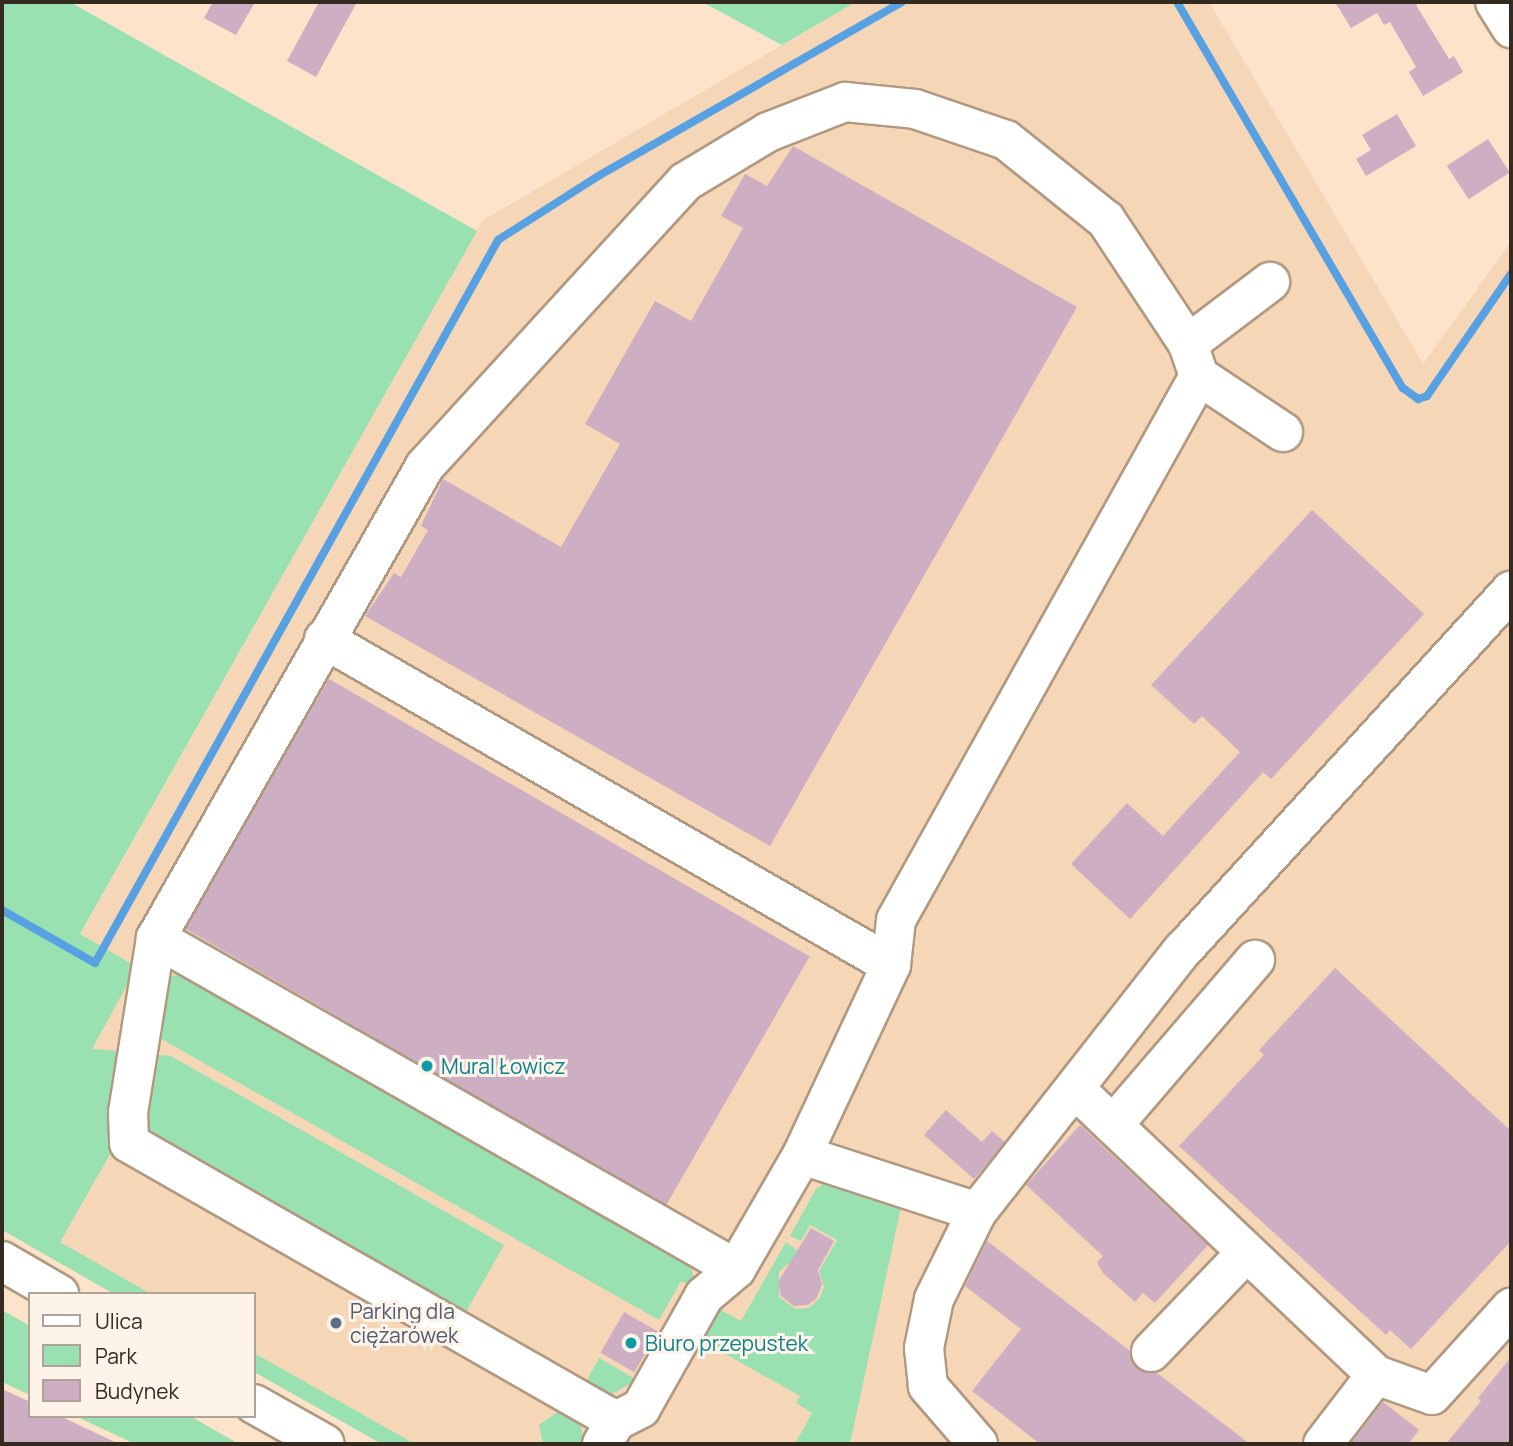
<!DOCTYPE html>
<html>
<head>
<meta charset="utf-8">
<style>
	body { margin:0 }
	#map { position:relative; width:1513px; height:1446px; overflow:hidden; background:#fce3c9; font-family:Manrope,sans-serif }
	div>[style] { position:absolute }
	.built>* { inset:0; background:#f5d6b7 }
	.green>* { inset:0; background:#9ae1b2 }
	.stream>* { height:8px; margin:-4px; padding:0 4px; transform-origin:4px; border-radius:4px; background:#57a1e3 }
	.building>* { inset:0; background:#cdaec2; transform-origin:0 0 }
	.roads { filter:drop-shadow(2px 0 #b19981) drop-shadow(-2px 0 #b19981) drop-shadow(0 2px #b19981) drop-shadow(0 -2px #b19981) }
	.minor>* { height:38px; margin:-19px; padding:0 19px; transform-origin:19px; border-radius:19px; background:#fff }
	.dots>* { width:19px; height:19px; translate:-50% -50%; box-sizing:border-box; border:4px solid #fdf3e9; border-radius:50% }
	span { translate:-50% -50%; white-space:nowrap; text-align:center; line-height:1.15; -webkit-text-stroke:6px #fdf3e9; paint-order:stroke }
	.culture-label { font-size:21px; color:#0d838f }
	.left { translate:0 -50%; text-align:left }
	.service-label { font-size:21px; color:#4e5e75 }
	.frame { position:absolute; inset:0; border:4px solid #342a20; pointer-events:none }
	.legend { position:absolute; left:28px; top:1292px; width:228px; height:126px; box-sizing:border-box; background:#fdf3e9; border:2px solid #ada399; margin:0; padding:9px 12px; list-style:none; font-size:21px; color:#342a20 }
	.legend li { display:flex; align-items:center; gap:14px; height:35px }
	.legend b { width:35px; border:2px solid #ada399 }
</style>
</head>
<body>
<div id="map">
	<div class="built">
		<i style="clip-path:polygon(856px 2px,1209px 2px,1423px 364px,1511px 242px,1511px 1444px,390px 1444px,254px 1367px,254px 1294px,125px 1294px,2px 1213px,136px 967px,80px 935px,482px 221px)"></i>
	</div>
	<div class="green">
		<i style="clip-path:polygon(2px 2px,70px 2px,477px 231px,80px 934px,137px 967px,92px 1049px,129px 1052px,113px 1149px,60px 1242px,151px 1294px,114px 1294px,2px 1230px)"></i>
		<i style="clip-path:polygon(702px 2px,856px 2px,782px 45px)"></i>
		<i style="clip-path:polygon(180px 975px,690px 1264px,694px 1278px,692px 1286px,681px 1281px,659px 1320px,156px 1036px,169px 976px)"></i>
		<i style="clip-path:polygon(149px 1054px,171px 1056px,504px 1245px,466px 1312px,485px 1326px,156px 1144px,143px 1128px)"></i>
		<i style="clip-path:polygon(828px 1181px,903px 1198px,850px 1444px,795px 1444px,812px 1413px,796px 1403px,800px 1396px,699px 1339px,717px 1308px,741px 1321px,786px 1242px,807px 1259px,788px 1264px,779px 1272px,779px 1297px,796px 1309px,809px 1308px,819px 1299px,824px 1287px,819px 1271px,837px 1240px,810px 1225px,801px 1241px,790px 1236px,816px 1189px)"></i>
		<i style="clip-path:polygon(2px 1310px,30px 1326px,30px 1395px,2px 1382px)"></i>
		<i style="clip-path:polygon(254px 1352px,254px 1353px,415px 1444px,382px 1444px,254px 1372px)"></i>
		<i style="clip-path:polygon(599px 1358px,637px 1380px,610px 1395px,583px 1387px)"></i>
		<i style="clip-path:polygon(559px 1411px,581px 1424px,583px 1444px,546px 1444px,542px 1440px,539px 1425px)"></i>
		<i style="clip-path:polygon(75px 1416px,190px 1416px,239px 1444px,135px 1444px)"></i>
	</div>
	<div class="stream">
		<i style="left:1177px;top:2px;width:447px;rotate:59.7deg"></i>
		<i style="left:1403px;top:388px;width:19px;rotate:36deg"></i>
		<i style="left:1418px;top:399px;width:9px;rotate:-18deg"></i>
		<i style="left:1427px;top:396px;width:148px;rotate:-55.5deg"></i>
		<i style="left:2px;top:910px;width:107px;rotate:29.7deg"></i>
		<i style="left:95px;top:963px;width:828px;rotate:-60.86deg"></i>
		<i style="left:498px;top:240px;width:121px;rotate:-32.5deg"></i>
		<i style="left:600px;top:175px;width:348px;rotate:-29.8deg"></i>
	</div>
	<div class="building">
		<i style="clip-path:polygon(213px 2px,255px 2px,236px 35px,204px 18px)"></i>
		<i style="clip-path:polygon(319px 2px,357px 2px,316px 77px,287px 61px)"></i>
		<i style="clip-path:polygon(1335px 2px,1422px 2px,1416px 5px,1449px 59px,1454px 56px,1463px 72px,1423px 96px,1409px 72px,1416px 67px,1390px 22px,1384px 25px,1377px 13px,1351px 28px)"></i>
		<i style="clip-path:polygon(1397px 114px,1416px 146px,1366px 176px,1356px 159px,1371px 150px,1362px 135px)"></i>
		<i style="left:1488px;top:139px;width:40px;height:49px;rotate:57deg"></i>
		<i style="clip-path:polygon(793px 146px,1077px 307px,770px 846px,365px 616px,394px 573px,401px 577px,428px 530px,421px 526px,443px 479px,561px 547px,620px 444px,585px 424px,655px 301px,691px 321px,743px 228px,721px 216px,745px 174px,767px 186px)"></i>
		<i style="clip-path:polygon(1312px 510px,1424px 614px,1271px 779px,1263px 772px,1130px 919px,1071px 864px,1127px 803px,1163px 836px,1240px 752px,1202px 716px,1194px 724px,1151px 685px)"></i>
		<i style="left:329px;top:679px;width:555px;height:288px;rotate:30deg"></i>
		<i style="clip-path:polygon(1335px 968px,1511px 1131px,1511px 1241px,1411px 1349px,1390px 1330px,1386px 1335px,1179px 1146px,1264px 1055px,1259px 1050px)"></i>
		<i style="clip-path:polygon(946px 1110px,982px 1142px,992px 1131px,1005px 1142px,974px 1179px,924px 1135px)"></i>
		<i style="clip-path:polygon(1080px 1125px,1208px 1245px,1155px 1303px,1143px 1293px,1135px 1302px,1103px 1273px,1097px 1262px,1103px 1256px,1026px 1185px)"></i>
		<i style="clip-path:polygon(811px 1228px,834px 1241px,818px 1270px,822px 1284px,817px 1298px,808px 1305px,794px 1306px,781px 1296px,778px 1282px)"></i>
		<i style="clip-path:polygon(987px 1241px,1130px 1351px,1136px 1368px,1157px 1373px,1250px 1444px,1040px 1444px,972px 1391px,1021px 1329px,965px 1286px)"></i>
		<i style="left:624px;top:1312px;width:39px;height:47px;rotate:30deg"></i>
		<i style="clip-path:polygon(1511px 1357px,1511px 1444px,1446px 1444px,1481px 1401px,1478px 1398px)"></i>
		<i style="clip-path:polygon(2px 1389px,30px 1402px,30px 1416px,60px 1416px,119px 1444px,2px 1444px)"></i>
		<i style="clip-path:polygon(1383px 1402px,1419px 1430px,1408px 1444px,1350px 1444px)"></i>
	</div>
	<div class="roads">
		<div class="minor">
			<i style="left:1495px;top:2px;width:31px;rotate:58deg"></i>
			<i style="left:1199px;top:376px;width:101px;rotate:33.7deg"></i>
			<i style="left:324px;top:639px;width:654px;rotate:29.9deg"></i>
			<i style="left:156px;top:938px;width:176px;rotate:99.1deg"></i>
			<i style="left:128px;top:1112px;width:31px;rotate:88deg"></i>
			<i style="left:129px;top:1143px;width:561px;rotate:29.72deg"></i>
			<i style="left:1075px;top:1089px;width:415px;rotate:43.5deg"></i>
			<i style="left:1376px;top:1375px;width:59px;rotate:19.7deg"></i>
			<i style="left:1432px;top:1395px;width:118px;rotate:-47.8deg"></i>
			<i style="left:1113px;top:1125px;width:218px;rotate:-49.3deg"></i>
			<i style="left:802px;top:1155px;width:184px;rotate:18deg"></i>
			<i style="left:2px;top:1261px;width:66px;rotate:30.1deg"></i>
			<i style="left:736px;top:1269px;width:668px;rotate:-150.29deg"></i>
			<i style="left:156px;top:938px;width:543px;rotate:-60.32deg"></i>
			<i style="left:425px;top:466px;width:385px;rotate:-47.5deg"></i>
			<i style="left:685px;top:182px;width:97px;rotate:-31.1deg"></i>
			<i style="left:768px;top:132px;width:83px;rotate:-21.3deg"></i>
			<i style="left:845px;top:102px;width:70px;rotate:5.7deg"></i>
			<i style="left:915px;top:109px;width:96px;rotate:18.8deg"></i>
			<i style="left:1006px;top:140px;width:128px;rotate:38.7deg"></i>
			<i style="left:1106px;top:220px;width:149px;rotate:56.5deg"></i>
			<i style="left:1151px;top:1352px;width:136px;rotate:-46.2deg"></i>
			<i style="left:254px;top:1404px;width:81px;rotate:29.4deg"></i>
			<i style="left:602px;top:1444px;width:27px;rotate:-59deg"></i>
			<i style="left:616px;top:1421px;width:28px;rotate:-27deg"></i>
			<i style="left:641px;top:1408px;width:129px;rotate:-60.6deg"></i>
			<i style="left:704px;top:1296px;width:42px;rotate:-40.2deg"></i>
			<i style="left:736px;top:1269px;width:132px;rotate:-59.9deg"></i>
			<i style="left:802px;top:1155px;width:210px;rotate:-64.9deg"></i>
			<i style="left:891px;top:965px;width:45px;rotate:-83.7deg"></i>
			<i style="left:896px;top:920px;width:623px;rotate:-60.88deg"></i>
			<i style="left:1199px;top:376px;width:34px;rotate:-109deg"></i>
			<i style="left:1188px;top:344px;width:103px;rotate:-37.1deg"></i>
			<i style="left:978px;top:1444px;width:77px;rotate:-130.8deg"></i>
			<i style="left:928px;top:1386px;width:38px;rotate:-96deg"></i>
			<i style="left:924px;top:1348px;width:50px;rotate:-78.5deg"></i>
			<i style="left:934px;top:1299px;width:97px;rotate:-63.7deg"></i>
			<i style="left:977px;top:1212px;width:332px;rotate:-51.9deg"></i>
			<i style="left:1182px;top:951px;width:488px;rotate:-47.6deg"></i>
			<i style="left:1323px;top:1444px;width:87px;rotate:-52.5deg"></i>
		</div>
	</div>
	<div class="dots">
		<i style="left:427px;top:1066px;background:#0f9aa8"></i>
		<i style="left:336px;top:1323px;background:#5c6f8a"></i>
		<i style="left:631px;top:1343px;background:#0f9aa8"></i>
	</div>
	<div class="culture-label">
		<span class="left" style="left:441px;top:1066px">Mural Łowicz</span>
		<span class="left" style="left:645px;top:1343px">Biuro przepustek</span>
	</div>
	<div class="service-label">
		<span class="left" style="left:350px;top:1323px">Parking dla<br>ciężarówek</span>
	</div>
	<div class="frame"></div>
	<ul class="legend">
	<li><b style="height:9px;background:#fff"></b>Ulica</li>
	<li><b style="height:19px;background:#9ae1b2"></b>Park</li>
	<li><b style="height:19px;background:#cdaec2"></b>Budynek</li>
	</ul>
</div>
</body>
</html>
